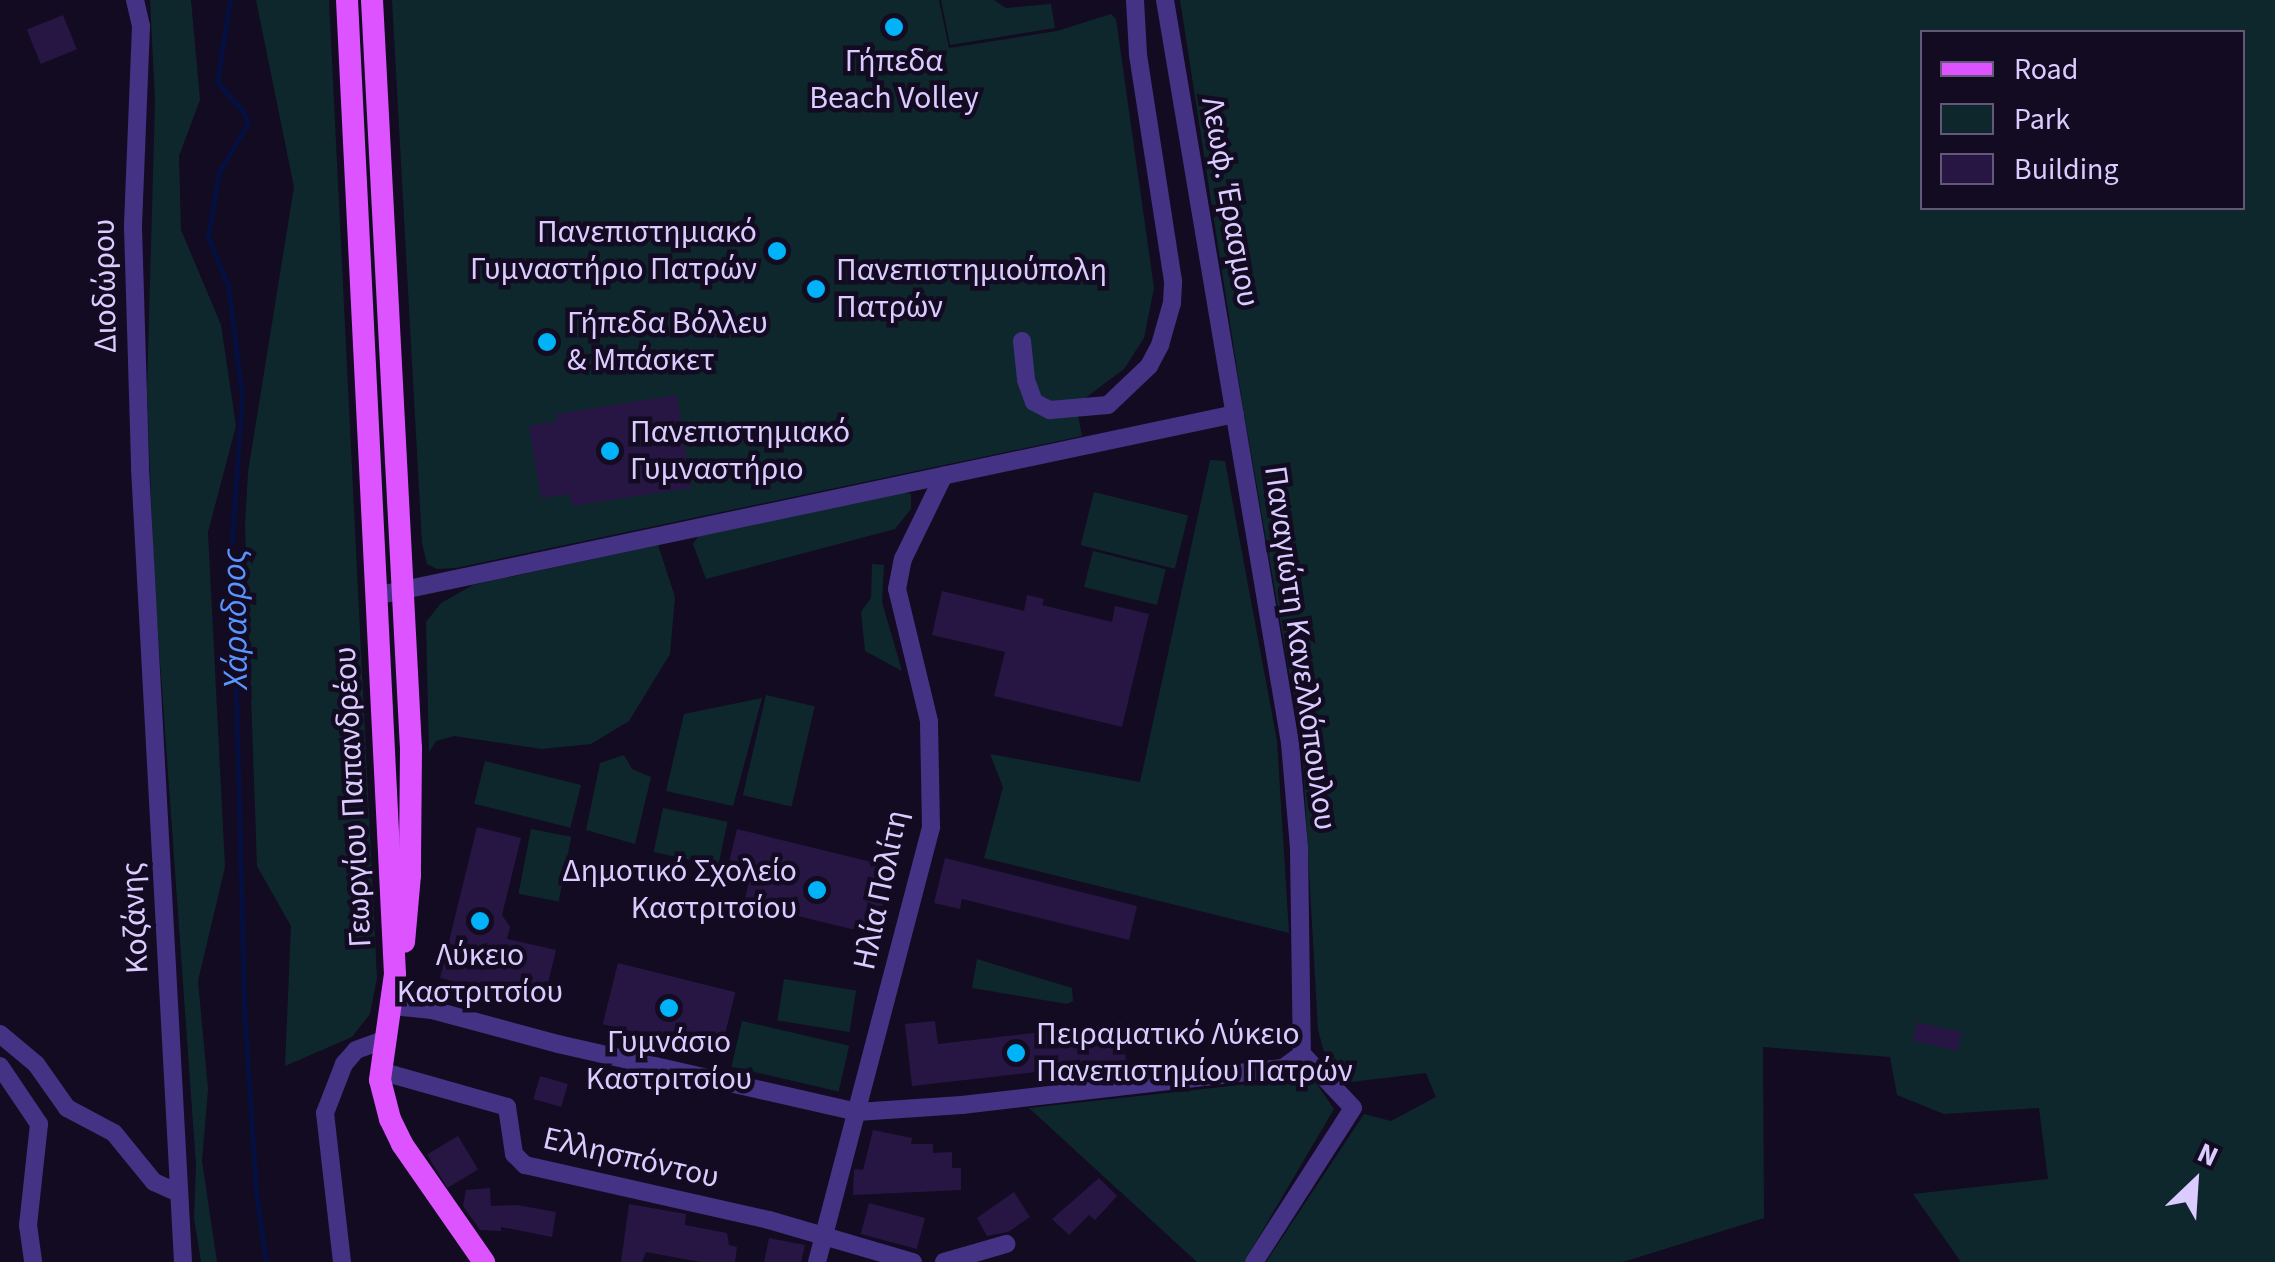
<!DOCTYPE html>
<html>
<head>
<meta charset="utf-8">
<style>
	body { margin:0 }
	#map { position:relative; width:2275px; height:1262px; overflow:hidden; background:#130b21; font-family:"Source Sans 3",sans-serif }
	div>[style] { position:absolute }
	.green>* { inset:0; background:#0e272c; transform-origin:0 0 }
	.stream>* { height:5px; margin:-2.5px; padding:0 2.5px; transform-origin:2.5px; border-radius:2.5px; background:#051040 }
	.building>* { inset:0; background:#271644; transform-origin:0 0 }
	.minor>* { height:18px; margin:-9px; padding:0 9px; transform-origin:9px; border-radius:9px; background:#443384 }
	.major>* { height:22px; margin:-11px; padding:0 11px; transform-origin:11px; border-radius:11px; background:#dd53ff }
	.dots>* { width:28px; height:28px; translate:-50% -50%; box-sizing:border-box; border:5px solid #130b21; border-radius:50% }
	span { translate:-50% -50%; white-space:nowrap; text-align:center; line-height:1.15; -webkit-text-stroke:9px #130b21; paint-order:stroke }
	.poi-label { font-size:32px; color:#dbccff }
	.right { translate:-100% -50%; text-align:right }
	.left { translate:0 -50%; text-align:left }
	.street-label { font-size:32px; color:#dbccff }
	.water-label { font-size:35px; color:#5a95ff; font-style:italic }
	.legend { position:absolute; left:1920px; top:30px; width:325px; height:180px; box-sizing:border-box; background:#130b21; border:2px solid #63587a; margin:0; padding:12px 18px; list-style:none; font-size:30px; color:#dbccff }
	.legend li { display:flex; align-items:center; gap:20px; height:50px }
	.legend b { width:50px; border:2px solid #63587a }
	.north { position:absolute; left:2145px; top:1132px; width:100px; height:100px; -webkit-text-stroke:8px #130b21; paint-order:stroke; rotate:25deg; font-size:28px; font-weight:700; line-height:40px; text-align:center; color:#dbccff }
	.north::after { content:''; display:block; margin:auto; width:35px; height:45px; background:#dbccff; clip-path:polygon(50% 0,100% 100%,50% 72%,0 100%) }
</style>
</head>
<body>
<div id="map">
	<div class="green">
		<i style="clip-path:polygon(150px 0,191px 0,200px 100px,179px 156px,181px 230px,221px 325px,236px 426px,208px 532px,225px 867px,198px 981px,208px 1089px,202px 1161px,217px 1262px,201px 1262px,194px 1218px,196px 1165px,154px 577px,147px 390px,155px 101px)"></i>
		<i style="clip-path:polygon(256px 0,329px 0,377px 978px,370px 1014px,352px 1037px,285px 1066px,291px 926px,257px 866px,245px 525px,248px 472px,294px 187px)"></i>
		<i style="clip-path:polygon(392px 0,939px 0,949px 48px,1057px 31px,1111px 14px,1116px 19px,1154px 288px,1144px 338px,1124px 369px,1076px 405px,1082px 436px,456px 568px,437px 569px,427px 564px,422px 543px)"></i>
		<i style="clip-path:polygon(941px 0,994px 0,1006px 8px,1051px 4px,1055px 28px,950px 45px)"></i>
		<i style="clip-path:polygon(evenodd,1180px 0,2275px 0,2275px 1262px,1961px 1262px,1913px 1194px,2048px 1179px,2039px 1108px,1944px 1114px,1897px 1095px,1890px 1057px,1763px 1047px,1764px 1218px,1623px 1262px,1266px 1262px,1364px 1114px,1391px 1121px,1436px 1097px,1426px 1073px,1351px 1082px,1327px 1063px,1318px 1030px,1302px 746px,1242px 401px,1180px 0,1922px 32px,2242px 32px,2242px 208px,1922px 208px,1922px 32px)"></i>
		<i style="clip-path:polygon(1210px 460px,1225px 461px,1277px 741px,1289px 933px,984px 858px,1003px 787px,990px 754px,1140px 782px)"></i>
		<i style="clip-path:polygon(903px 492px,911px 494px,911px 509px,895px 529px,706px 579px,693px 544px,699px 535px)"></i>
		<i style="left:1094px;top:492px;width:97px;height:55px;rotate:14deg"></i>
		<i style="clip-path:polygon(658px 545px,675px 597px,670px 654px,629px 721px,591px 744px,542px 749px,454px 736px,436px 741px,429px 752px,426px 622px,441px 603px,473px 585px)"></i>
		<i style="left:1093px;top:551px;width:75px;height:37px;rotate:14deg"></i>
		<i style="clip-path:polygon(872px 564px,884px 565px,882px 602px,902px 671px,865px 651px,861px 612px,871px 598px)"></i>
		<i style="left:766px;top:695px;width:50px;height:103px;rotate:13deg"></i>
		<i style="clip-path:polygon(762px 698px,733px 806px,666px 791px,684px 714px)"></i>
		<i style="clip-path:polygon(624px 755px,632px 769px,651px 777px,635px 844px,586px 830px,600px 763px)"></i>
		<i style="left:485px;top:761px;width:99px;height:44px;rotate:14deg"></i>
		<i style="left:663px;top:808px;width:66px;height:45px;rotate:12deg"></i>
		<i style="left:531px;top:829px;width:41px;height:66px;rotate:11deg"></i>
		<i style="clip-path:polygon(977px 959px,1072px 988px,1073px 1001px,1067px 1004px,972px 988px)"></i>
		<i style="left:784px;top:979px;width:73px;height:42px;rotate:9deg"></i>
		<i style="left:742px;top:1021px;width:110px;height:47px;rotate:13deg"></i>
		<i style="clip-path:polygon(1312px 1077px,1334px 1109px,1244px 1262px,1197px 1262px,1029px 1108px)"></i>
	</div>
	<div class="stream">
		<i style="left:230px;top:0;width:83px;rotate:99deg"></i>
		<i style="left:217px;top:82px;width:39px;rotate:48deg"></i>
		<i style="left:243px;top:111px;width:13px;rotate:67deg"></i>
		<i style="left:248px;top:123px;width:57px;rotate:120.6deg"></i>
		<i style="left:219px;top:172px;width:66px;rotate:99.6deg"></i>
		<i style="left:208px;top:237px;width:52px;rotate:67.4deg"></i>
		<i style="left:228px;top:285px;width:112px;rotate:82.8deg"></i>
		<i style="left:242px;top:396px;width:144px;rotate:94deg"></i>
		<i style="left:232px;top:540px;width:482px;rotate:88.5deg"></i>
		<i style="left:245px;top:1022px;width:169px;rotate:86.3deg"></i>
		<i style="left:256px;top:1191px;width:72px;rotate:82deg"></i>
	</div>
	<div class="building">
		<i style="left:63px;top:15px;width:37px;height:39px;rotate:68deg"></i>
		<i style="clip-path:polygon(677px 395px,691px 488px,572px 506px,570px 494px,541px 498px,529px 426px,557px 421px,556px 414px)"></i>
		<i style="clip-path:polygon(942px 591px,1024px 611px,1027px 595px,1044px 599px,1042px 605px,1112px 622px,1115px 606px,1149px 614px,1122px 727px,994px 696px,1005px 652px,932px 635px)"></i>
		<i style="clip-path:polygon(477px 827px,521px 838px,502px 915px,510px 927px,507px 939px,556px 950px,543px 1004px,440px 978px)"></i>
		<i style="clip-path:polygon(737px 829px,892px 867px,876px 935px,744px 903px,749px 881px,726px 875px)"></i>
		<i style="clip-path:polygon(945px 858px,1137px 906px,1129px 940px,962px 899px,960px 909px,934px 903px)"></i>
		<i style="left:618px;top:963px;width:121px;height:63px;rotate:14deg"></i>
		<i style="clip-path:polygon(935px 1021px,938px 1044px,1122px 1023px,1126px 1062px,912px 1086px,905px 1024px)"></i>
		<i style="left:1917px;top:1022px;width:46px;height:19px;rotate:13deg"></i>
		<i style="left:540px;top:1076px;width:29px;height:24px;rotate:16deg"></i>
		<i style="clip-path:polygon(873px 1130px,912px 1138px,911px 1144px,933px 1144px,933px 1153px,952px 1152px,952px 1168px,961px 1168px,961px 1190px,853px 1195px,854px 1169px,863px 1170px)"></i>
		<i style="left:458px;top:1136px;width:39px;height:36px;rotate:59deg"></i>
		<i style="clip-path:polygon(1099px 1178px,1117px 1196px,1095px 1220px,1089px 1215px,1069px 1235px,1052px 1219px)"></i>
		<i style="clip-path:polygon(490px 1188px,491px 1206px,517px 1205px,556px 1212px,552px 1237px,501px 1227px,501px 1231px,480px 1230px,463px 1206px,466px 1190px)"></i>
		<i style="clip-path:polygon(1014px 1192px,1030px 1217px,1008px 1232px,987px 1236px,977px 1218px)"></i>
		<i style="left:869px;top:1203px;width:58px;height:32px;rotate:15deg"></i>
		<i style="clip-path:polygon(629px 1204px,686px 1214px,685px 1225px,727px 1233px,729px 1245px,737px 1247px,735px 1262px,701px 1262px,646px 1252px,642px 1262px,621px 1262px)"></i>
		<i style="clip-path:polygon(769px 1238px,805px 1245px,801px 1262px,764px 1262px)"></i>
	</div>
	<div class="minor">
		<i style="left:135px;top:0;width:27px;rotate:77deg"></i>
		<i style="left:141px;top:26px;width:201px;rotate:92.3deg"></i>
		<i style="left:133px;top:227px;width:241px;rotate:88.3deg"></i>
		<i style="left:140px;top:468px;width:795px;rotate:86.9deg"></i>
		<i style="left:1165px;top:0;width:753px;rotate:80.45deg"></i>
		<i style="left:1290px;top:743px;width:106px;rotate:85.1deg"></i>
		<i style="left:1299px;top:849px;width:205px;rotate:89.2deg"></i>
		<i style="left:1302px;top:1054px;width:74px;rotate:46.6deg"></i>
		<i style="left:1353px;top:1108px;width:183px;rotate:122.7deg"></i>
		<i style="left:1022px;top:341px;width:39px;rotate:84deg"></i>
		<i style="left:1026px;top:380px;width:23px;rotate:70deg"></i>
		<i style="left:1034px;top:402px;width:18px;rotate:27deg"></i>
		<i style="left:1050px;top:410px;width:58px;rotate:-4.9deg"></i>
		<i style="left:1108px;top:405px;width:57px;rotate:-43.6deg"></i>
		<i style="left:1149px;top:366px;width:24px;rotate:-62deg"></i>
		<i style="left:1160px;top:345px;width:44px;rotate:-74.1deg"></i>
		<i style="left:1172px;top:303px;width:22px;rotate:-87deg"></i>
		<i style="left:1173px;top:281px;width:230px;rotate:-98.8deg"></i>
		<i style="left:1138px;top:54px;width:54px;rotate:-93.2deg"></i>
		<i style="left:375px;top:596px;width:879px;rotate:-11.95deg"></i>
		<i style="left:392px;top:1006px;width:40px;rotate:5.7deg"></i>
		<i style="left:432px;top:1010px;width:131px;rotate:15.1deg"></i>
		<i style="left:558px;top:1044px;width:307px;rotate:12.8deg"></i>
		<i style="left:857px;top:1112px;width:105px;rotate:-3.8deg"></i>
		<i style="left:962px;top:1105px;width:323px;rotate:-6.6deg"></i>
		<i style="left:1283px;top:1068px;width:24px;rotate:-36deg"></i>
		<i style="left:0;top:1034px;width:47px;rotate:39.8deg"></i>
		<i style="left:36px;top:1064px;width:54px;rotate:54.8deg"></i>
		<i style="left:67px;top:1108px;width:53px;rotate:28deg"></i>
		<i style="left:114px;top:1133px;width:63px;rotate:50.8deg"></i>
		<i style="left:154px;top:1182px;width:27px;rotate:24deg"></i>
		<i style="left:0;top:1066px;width:70px;rotate:56.1deg"></i>
		<i style="left:39px;top:1124px;width:102px;rotate:96.2deg"></i>
		<i style="left:28px;top:1225px;width:37px;rotate:82deg"></i>
		<i style="left:380px;top:1071px;width:132px;rotate:15.8deg"></i>
		<i style="left:507px;top:1107px;width:48px;rotate:81.5deg"></i>
		<i style="left:514px;top:1154px;width:16px;rotate:45deg"></i>
		<i style="left:525px;top:1165px;width:250px;rotate:12.7deg"></i>
		<i style="left:769px;top:1220px;width:150px;rotate:16.3deg"></i>
		<i style="left:342px;top:1262px;width:150px;rotate:-96.5deg"></i>
		<i style="left:325px;top:1113px;width:53px;rotate:-68.8deg"></i>
		<i style="left:344px;top:1064px;width:18px;rotate:-49deg"></i>
		<i style="left:356px;top:1050px;width:30px;rotate:-20deg"></i>
		<i style="left:817px;top:1262px;width:450px;rotate:-75.3deg"></i>
		<i style="left:931px;top:827px;width:106px;rotate:-91.1deg"></i>
		<i style="left:929px;top:721px;width:136px;rotate:-103.6deg"></i>
		<i style="left:897px;top:589px;width:31px;rotate:-79deg"></i>
		<i style="left:903px;top:559px;width:93px;rotate:-64deg"></i>
		<i style="left:944px;top:1262px;width:65px;rotate:-16.2deg"></i>
	</div>
	<div class="major">
		<i style="left:347px;top:0;width:975px;rotate:87.18deg"></i>
		<i style="left:395px;top:974px;width:107px;rotate:98.1deg"></i>
		<i style="left:380px;top:1080px;width:40px;rotate:75.6deg"></i>
		<i style="left:390px;top:1119px;width:28px;rotate:64deg"></i>
		<i style="left:402px;top:1144px;width:144px;rotate:55.2deg"></i>
		<i style="left:372px;top:0;width:749px;rotate:87.02deg"></i>
		<i style="left:411px;top:748px;width:127px;rotate:90.5deg"></i>
		<i style="left:410px;top:875px;width:67px;rotate:95.1deg"></i>
	</div>
	<div class="dots">
		<i style="left:894px;top:27px;background:#00b2f7"></i>
		<i style="left:777px;top:251px;background:#00b2f7"></i>
		<i style="left:816px;top:289px;background:#00b2f7"></i>
		<i style="left:547px;top:342px;background:#00b2f7"></i>
		<i style="left:610px;top:451px;background:#00b2f7"></i>
		<i style="left:817px;top:890px;background:#00b2f7"></i>
		<i style="left:480px;top:921px;background:#00b2f7"></i>
		<i style="left:669px;top:1008px;background:#00b2f7"></i>
		<i style="left:1016px;top:1053px;background:#00b2f7"></i>
	</div>
	<div class="poi-label">
		<span style="left:894px;top:80px">Γήπεδα<br>Beach Volley</span>
		<span class="right" style="left:757px;top:251px">Πανεπιστημιακό<br>Γυμναστήριο Πατρών</span>
		<span class="left" style="left:836px;top:289px">Πανεπιστημιούπολη<br>Πατρών</span>
		<span class="left" style="left:567px;top:342px">Γήπεδα Βόλλευ<br>&amp; Μπάσκετ</span>
		<span class="left" style="left:630px;top:451px">Πανεπιστημιακό<br>Γυμναστήριο</span>
		<span class="right" style="left:797px;top:890px">Δημοτικό Σχολείο<br>Καστριτσίου</span>
		<span style="left:480px;top:974px">Λύκειο<br>Καστριτσίου</span>
		<span class="left" style="left:1036px;top:1053px">Πειραματικό Λύκειο<br>Πανεπιστημίου Πατρών</span>
		<span style="left:669px;top:1061px">Γυμνάσιο<br>Καστριτσίου</span>
	</div>
	<div class="street-label">
		<span style="left:1230px;top:202px;rotate:80deg">Λεωφ. Έρασμου</span>
		<span style="left:105px;top:286px;rotate:-91deg">Διοδώρου</span>
		<span style="left:1300px;top:648px;rotate:82deg">Παναγιώτη Κανελλόπουλου</span>
		<span style="left:353px;top:797px;rotate:-93deg">Γεωργίου Παπανδρέου</span>
		<span style="left:881px;top:890px;rotate:-78deg">Ηλία Πολίτη</span>
		<span style="left:135px;top:918px;rotate:-93deg">Κοζάνης</span>
		<span style="left:631px;top:1158px;rotate:13deg">Ελλησπόντου</span>
	</div>
	<div class="water-label">
		<span style="left:235px;top:619px;rotate:-91deg">Χάραδρος</span>
	</div>
	<ul class="legend">
	<li><b style="height:12px;background:#dd53ff"></b>Road</li>
	<li><b style="height:28px;background:#0e272c"></b>Park</li>
	<li><b style="height:28px;background:#271644"></b>Building</li>
	</ul>
	<div class="north">N</div>
</div>
</body>
</html>
